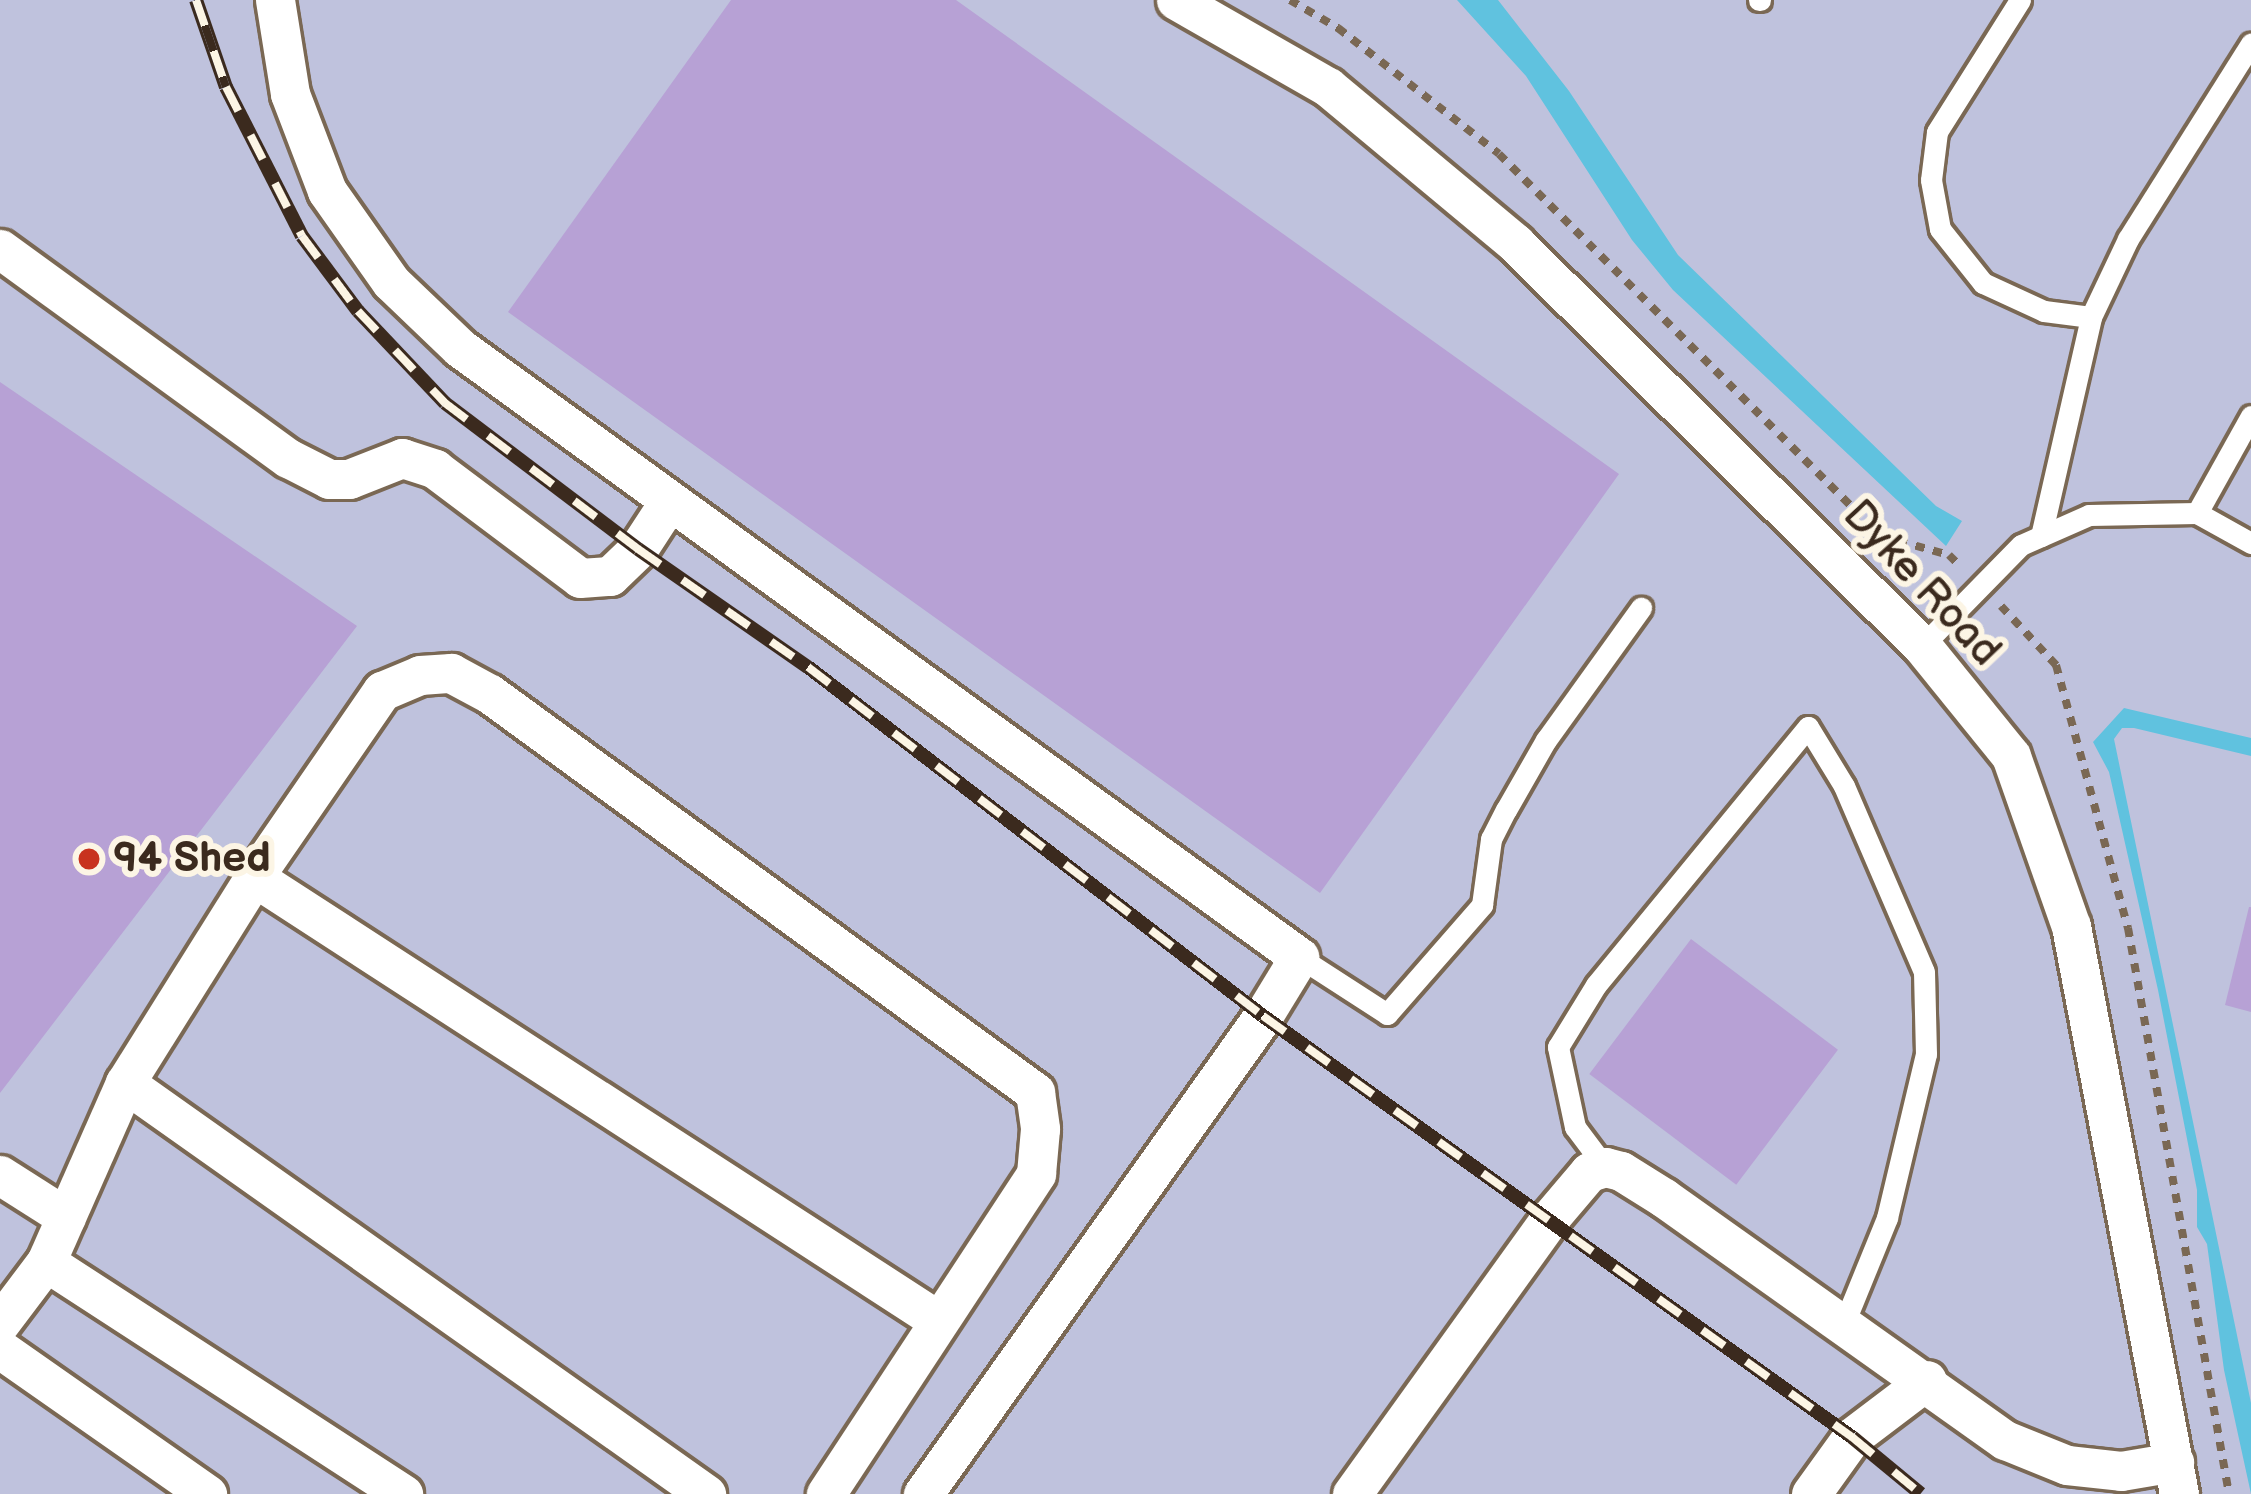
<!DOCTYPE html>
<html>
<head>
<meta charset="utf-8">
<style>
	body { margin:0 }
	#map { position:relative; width:2251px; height:1494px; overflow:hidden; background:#efdbb9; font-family:"Balsamiq Sans",sans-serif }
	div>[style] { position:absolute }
	.industrial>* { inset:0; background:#bfc2dd; transform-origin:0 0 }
	.water>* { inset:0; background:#60c2df }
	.building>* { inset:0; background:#b7a1d5; transform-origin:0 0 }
	.path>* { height:8px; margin-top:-4px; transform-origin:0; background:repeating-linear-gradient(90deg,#7a6854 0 9px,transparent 0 18px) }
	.roads { filter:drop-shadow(3px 0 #7a6854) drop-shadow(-3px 0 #7a6854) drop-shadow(0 3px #7a6854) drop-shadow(0 -3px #7a6854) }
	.lane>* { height:21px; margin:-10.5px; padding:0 10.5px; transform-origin:10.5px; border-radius:10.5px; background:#fff }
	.street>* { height:39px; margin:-19.5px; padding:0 19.5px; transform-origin:19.5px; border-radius:19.5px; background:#fff }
	.rail>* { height:14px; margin-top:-7px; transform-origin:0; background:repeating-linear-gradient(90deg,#fcf5e5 0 27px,#3b2a1e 0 54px); box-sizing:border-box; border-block:3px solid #3b2a1e }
	.dots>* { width:33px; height:33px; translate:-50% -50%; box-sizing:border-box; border:6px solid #fcf5e5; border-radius:50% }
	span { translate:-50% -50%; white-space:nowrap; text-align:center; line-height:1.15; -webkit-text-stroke:12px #fcf5e5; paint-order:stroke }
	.street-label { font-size:42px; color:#3b2a1e }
	.poi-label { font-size:42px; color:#3b2a1e; font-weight:700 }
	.left { translate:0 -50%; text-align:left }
</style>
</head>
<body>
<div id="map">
	<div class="industrial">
		<i style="left:0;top:0;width:2251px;height:1494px"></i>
	</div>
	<div class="water">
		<i style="clip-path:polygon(1457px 0,1498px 0,1569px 91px,1678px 255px,1936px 506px,1962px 521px,1946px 546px,1673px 290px,1632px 240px,1526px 76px)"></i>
		<i style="clip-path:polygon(2124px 708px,2251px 738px,2251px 756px,2134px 728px,2122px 728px,2114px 739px,2251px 1403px,2251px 1494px,2224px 1370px,2207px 1244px,2197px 1227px,2197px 1190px,2158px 990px,2109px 772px,2093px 742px)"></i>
	</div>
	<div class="building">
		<i style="clip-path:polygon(731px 0,956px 0,1619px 474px,1320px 893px,508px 312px)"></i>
		<i style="clip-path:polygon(0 382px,357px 626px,0 1093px)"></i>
		<i style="clip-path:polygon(2249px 907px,2251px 907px,2251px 1012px,2225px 1005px)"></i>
		<i style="left:1691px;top:939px;width:184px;height:169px;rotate:37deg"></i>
	</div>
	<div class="path">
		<i style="left:1290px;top:0;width:56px;rotate:30.3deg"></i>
		<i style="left:1338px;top:28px;width:204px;rotate:38deg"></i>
		<i style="left:1499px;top:154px;width:540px;rotate:45deg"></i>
		<i style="left:1881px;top:536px;width:71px;rotate:15.6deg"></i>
		<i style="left:1949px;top:555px;width:16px;rotate:45deg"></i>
		<i style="left:2001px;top:606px;width:81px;rotate:47deg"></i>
		<i style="left:2056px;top:665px;width:273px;rotate:74.7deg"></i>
		<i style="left:2128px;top:928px;width:575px;rotate:79.88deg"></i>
	</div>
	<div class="roads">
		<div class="lane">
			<i style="left:1759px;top:0;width:1px"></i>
			<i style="left:2020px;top:0;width:156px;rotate:122.2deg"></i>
			<i style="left:1937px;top:132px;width:48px;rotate:97.1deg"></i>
			<i style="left:1931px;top:180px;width:50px;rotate:79.6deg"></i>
			<i style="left:1940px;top:229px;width:69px;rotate:51.5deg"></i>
			<i style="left:1983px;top:283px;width:67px;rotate:24.7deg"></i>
			<i style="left:2044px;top:311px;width:47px;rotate:7.3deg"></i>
			<i style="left:2197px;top:513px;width:111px;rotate:-60.9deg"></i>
			<i style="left:2041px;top:536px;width:225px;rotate:-77.1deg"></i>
			<i style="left:2091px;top:317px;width:86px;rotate:-64.6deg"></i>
			<i style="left:2128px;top:239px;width:231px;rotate:-57.8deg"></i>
			<i style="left:1922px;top:646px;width:141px;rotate:-45.6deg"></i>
			<i style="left:2021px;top:545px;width:74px;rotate:-23.8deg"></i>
			<i style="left:2089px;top:515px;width:108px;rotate:-1.1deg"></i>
			<i style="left:2197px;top:513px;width:62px;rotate:29.1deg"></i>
			<i style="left:1299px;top:957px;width:105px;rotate:32.9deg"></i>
			<i style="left:1387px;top:1014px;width:145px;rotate:-48.9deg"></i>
			<i style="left:1482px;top:905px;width:67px;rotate:-82.2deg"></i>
			<i style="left:1491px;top:839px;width:33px;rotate:-63deg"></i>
			<i style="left:1506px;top:810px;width:81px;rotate:-60.3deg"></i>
			<i style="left:1546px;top:740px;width:163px;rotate:-54.3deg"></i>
			<i style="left:1605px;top:1167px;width:50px;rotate:-126.9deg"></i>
			<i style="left:1575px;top:1127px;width:82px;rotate:-102deg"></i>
			<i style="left:1558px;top:1047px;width:73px;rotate:-58.5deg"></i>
			<i style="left:1596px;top:985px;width:334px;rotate:-50.6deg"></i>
			<i style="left:1808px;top:727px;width:69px;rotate:58.6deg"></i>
			<i style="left:1844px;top:786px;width:202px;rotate:66.7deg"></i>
			<i style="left:1924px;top:972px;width:82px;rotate:88.6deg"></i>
			<i style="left:1926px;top:1054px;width:169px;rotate:103.4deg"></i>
			<i style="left:1887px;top:1218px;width:117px;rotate:112.2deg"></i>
		</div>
		<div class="street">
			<i style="left:275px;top:0;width:95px;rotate:80.9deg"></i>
			<i style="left:290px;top:94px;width:104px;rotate:69.1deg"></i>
			<i style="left:327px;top:191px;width:111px;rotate:54.9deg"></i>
			<i style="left:391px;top:282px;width:95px;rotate:43.7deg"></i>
			<i style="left:460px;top:348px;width:1037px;rotate:35.97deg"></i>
			<i style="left:1299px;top:957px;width:69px;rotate:121.4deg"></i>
			<i style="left:1263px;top:1016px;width:587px;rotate:125.42deg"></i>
			<i style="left:1176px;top:0;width:175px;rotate:29.8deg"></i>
			<i style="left:1328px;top:87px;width:244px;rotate:39.8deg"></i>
			<i style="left:1515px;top:243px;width:573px;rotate:44.72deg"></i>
			<i style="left:1922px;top:646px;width:141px;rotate:51deg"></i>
			<i style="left:2011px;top:756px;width:180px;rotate:70.6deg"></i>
			<i style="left:2071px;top:926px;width:578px;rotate:79.23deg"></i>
			<i style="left:0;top:249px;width:356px;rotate:36deg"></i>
			<i style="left:288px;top:458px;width:46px;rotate:27.1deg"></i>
			<i style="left:329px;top:479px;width:20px"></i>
			<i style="left:349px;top:479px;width:57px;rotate:-21.6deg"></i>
			<i style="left:402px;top:458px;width:35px;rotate:18deg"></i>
			<i style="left:435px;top:469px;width:181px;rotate:36.9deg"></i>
			<i style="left:580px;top:578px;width:30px;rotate:-4deg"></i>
			<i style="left:610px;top:576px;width:39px;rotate:-44deg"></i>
			<i style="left:638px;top:549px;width:55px;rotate:-56.9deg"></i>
			<i style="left:254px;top:877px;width:816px;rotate:32.95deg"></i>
			<i style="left:125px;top:1083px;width:712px;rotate:35.28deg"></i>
			<i style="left:0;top:1175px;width:78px;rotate:32.5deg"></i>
			<i style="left:46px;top:1262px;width:426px;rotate:33deg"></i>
			<i style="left:0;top:1323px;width:76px;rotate:-53deg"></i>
			<i style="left:46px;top:1262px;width:196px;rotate:-66.2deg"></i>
			<i style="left:125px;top:1083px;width:243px;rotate:-57.9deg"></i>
			<i style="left:254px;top:877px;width:226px;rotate:-55.5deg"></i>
			<i style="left:382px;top:691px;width:41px;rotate:-22.8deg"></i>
			<i style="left:420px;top:675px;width:31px;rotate:-4deg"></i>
			<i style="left:451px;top:673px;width:44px;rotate:28.3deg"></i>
			<i style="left:490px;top:694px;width:675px;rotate:36.14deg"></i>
			<i style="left:1035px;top:1092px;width:37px;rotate:82deg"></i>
			<i style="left:1040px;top:1129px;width:45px;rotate:95.1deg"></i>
			<i style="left:1036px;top:1174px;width:383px;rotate:123.3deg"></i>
			<i style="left:0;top:1349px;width:253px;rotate:35deg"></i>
			<i style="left:1352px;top:1494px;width:340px;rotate:-54.3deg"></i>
			<i style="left:1550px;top:1218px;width:60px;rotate:-49.7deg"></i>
			<i style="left:1589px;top:1172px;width:17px;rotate:-17deg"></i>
			<i style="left:1605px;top:1167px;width:16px;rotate:14deg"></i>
			<i style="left:1621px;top:1171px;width:51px;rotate:32.1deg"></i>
			<i style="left:1664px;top:1198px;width:418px;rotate:35.4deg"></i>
			<i style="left:2005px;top:1440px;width:67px;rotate:22deg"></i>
			<i style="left:2067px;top:1465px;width:54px;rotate:6.3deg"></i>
			<i style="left:2121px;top:1471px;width:54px;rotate:-9.6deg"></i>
			<i style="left:1811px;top:1494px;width:70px;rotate:-54.3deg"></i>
			<i style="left:1852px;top:1437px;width:94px;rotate:-37.2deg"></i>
		</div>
	</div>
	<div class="rail">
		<i style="left:196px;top:0;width:92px;rotate:71deg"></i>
		<i style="left:226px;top:87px;width:167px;rotate:63deg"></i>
		<i style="left:302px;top:236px;width:94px;rotate:53.3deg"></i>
		<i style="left:358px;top:311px;width:127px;rotate:46.6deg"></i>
		<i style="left:445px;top:403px;width:242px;rotate:37.1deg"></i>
		<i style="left:638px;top:549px;width:207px;rotate:34.8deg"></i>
		<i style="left:808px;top:667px;width:573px;rotate:37.49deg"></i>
		<i style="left:1263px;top:1016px;width:724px;rotate:35.56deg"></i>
		<i style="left:1852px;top:1437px;width:89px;rotate:39.6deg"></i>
	</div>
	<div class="dots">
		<i style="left:89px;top:859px;background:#c8321e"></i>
	</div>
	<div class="street-label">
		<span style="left:1921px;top:584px;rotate:47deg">Dyke Road</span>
	</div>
	<div class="poi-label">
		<span class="left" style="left:113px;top:859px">94 Shed</span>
	</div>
</div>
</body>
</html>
